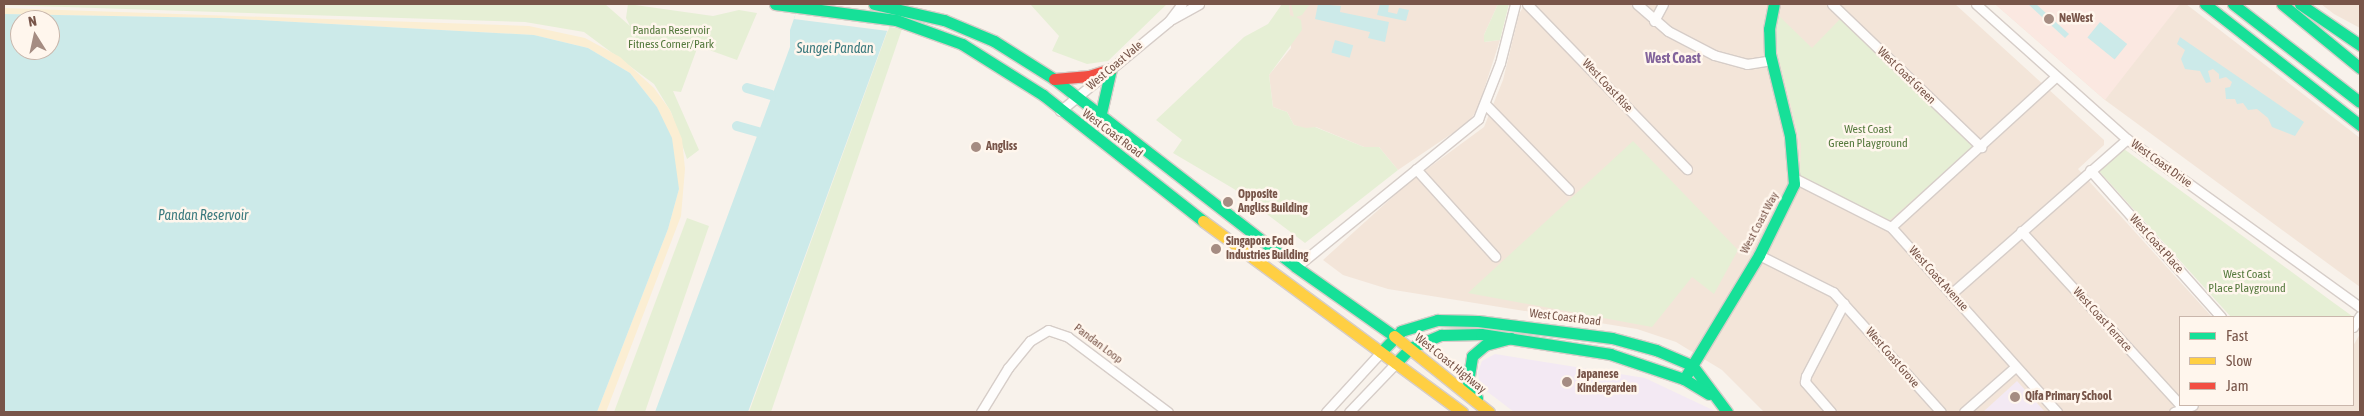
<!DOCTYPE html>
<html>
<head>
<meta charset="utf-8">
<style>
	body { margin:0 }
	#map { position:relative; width:2364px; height:416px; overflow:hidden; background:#f8f2eb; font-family:"Asap Condensed",sans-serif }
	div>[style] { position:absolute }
	.residential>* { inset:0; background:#f3e5d9 }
	.commercial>* { inset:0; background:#fbe8e1 }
	.education>* { inset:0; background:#f3e9f3 }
	.green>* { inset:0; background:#e6efd5 }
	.sand>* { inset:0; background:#fbeed3 }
	.water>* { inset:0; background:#cceae9; transform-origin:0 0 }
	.pier>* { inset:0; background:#f8f2eb }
	.canal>* { height:10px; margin:-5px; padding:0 5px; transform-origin:5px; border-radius:5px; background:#cceae9 }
	.roads { filter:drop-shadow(1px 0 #d6cdc8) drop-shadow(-1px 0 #d6cdc8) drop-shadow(0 1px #d6cdc8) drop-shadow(0 -1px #d6cdc8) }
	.street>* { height:9px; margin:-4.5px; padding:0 4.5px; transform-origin:4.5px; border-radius:4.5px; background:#fefdfc }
	.fast>* { height:11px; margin:-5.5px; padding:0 5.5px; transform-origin:5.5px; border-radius:5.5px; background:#16e098 }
	.slow>* { height:11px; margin:-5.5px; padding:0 5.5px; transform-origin:5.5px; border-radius:5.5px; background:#ffcf43 }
	.jam>* { height:11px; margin:-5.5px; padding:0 5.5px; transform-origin:5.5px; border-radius:5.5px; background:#f24e42 }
	.dots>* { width:14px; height:14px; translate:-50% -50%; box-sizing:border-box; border:2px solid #fff6ed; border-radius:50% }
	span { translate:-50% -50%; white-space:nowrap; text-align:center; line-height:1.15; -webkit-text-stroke:5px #fff6ed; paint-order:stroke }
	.poi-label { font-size:12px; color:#785549; font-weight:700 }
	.left { translate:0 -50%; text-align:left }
	.park-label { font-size:12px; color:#55793d }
	.street-label { font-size:12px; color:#785549 }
	.water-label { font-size:14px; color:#3b7a7e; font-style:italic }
	.neighbourhood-label { font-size:14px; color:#83649c; font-weight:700 }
	.frame { position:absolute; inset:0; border:5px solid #785549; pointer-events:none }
	.legend { position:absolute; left:2179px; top:316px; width:175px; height:90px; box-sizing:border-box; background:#fff6ed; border:1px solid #c9b6ab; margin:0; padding:6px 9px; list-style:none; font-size:15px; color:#785549 }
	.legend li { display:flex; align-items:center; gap:10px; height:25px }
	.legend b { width:25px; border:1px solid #c9b6ab }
	.north { position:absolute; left:10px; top:10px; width:50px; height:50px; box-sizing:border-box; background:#fff6ed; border:1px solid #c9b6ab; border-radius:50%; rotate:350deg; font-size:14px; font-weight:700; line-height:20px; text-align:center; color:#785549 }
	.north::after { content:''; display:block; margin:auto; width:18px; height:22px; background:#a58c82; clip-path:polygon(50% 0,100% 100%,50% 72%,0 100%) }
</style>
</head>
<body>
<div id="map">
	<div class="residential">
		<i style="clip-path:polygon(1289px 4px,1498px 4px,1484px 35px,1485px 42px,1500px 40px,1478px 108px,1469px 122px,1398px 170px,1379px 147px,1364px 147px,1316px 127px,1306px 129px,1294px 125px,1287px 112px,1273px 107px,1269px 75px,1291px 48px)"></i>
		<i style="clip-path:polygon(1525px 4px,1955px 4px,2104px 140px,2104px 145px,2078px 169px,2212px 317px,2180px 317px,2180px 405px,2353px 405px,2353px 346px,2360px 334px,2360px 412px,1764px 412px,1722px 370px,1676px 342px,1637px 329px,1388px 289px,1343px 275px,1323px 260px,1408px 183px,1484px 127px,1503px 80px,1519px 14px)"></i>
		<i style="clip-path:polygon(1995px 4px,2186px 4px,2360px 138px,2360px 287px,2105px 100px)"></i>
		<i style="clip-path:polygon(2321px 4px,2360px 4px,2360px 28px,2334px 14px)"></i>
	</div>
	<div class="commercial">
		<i style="clip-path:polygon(1995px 4px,2180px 4px,2105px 100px)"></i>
	</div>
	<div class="education">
		<i style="clip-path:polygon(1495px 354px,1645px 378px,1717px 412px,1514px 412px,1480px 386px,1478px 372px,1482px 361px)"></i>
		<i style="clip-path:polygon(2017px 381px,2045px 412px,1983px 412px)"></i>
	</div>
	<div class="green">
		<i style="clip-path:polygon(605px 4px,630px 26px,626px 18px,628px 4px,713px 16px,739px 10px,757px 13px,737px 60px,698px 46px,681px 92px,673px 91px,699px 150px,687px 159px,671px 112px,654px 84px,584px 32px,525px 22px,4px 5px)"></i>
		<i style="clip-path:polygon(1030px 4px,1167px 4px,1108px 61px,1087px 64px,1052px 51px,1059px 36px)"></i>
		<i style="clip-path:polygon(1282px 4px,1289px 4px,1290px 15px,1294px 17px,1291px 4px,1310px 4px,1302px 15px,1296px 17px,1301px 20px,1302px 30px,1269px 75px,1273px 107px,1287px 112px,1294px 125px,1306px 128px,1315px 127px,1364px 147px,1379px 147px,1398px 170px,1305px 243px,1234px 189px,1173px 153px,1182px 140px,1156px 120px,1244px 37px,1268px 24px)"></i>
		<i style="clip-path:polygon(1498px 4px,1509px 4px,1500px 40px,1484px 42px,1484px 35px)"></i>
		<i style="clip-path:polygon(1777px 14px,1812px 48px,1840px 19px,1975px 145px,1889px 221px,1800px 179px,1801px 145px,1775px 43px)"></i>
		<i style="clip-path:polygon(889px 27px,902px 29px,771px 412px,749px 412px)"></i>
		<i style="clip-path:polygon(1633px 141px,1738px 250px,1714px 294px,1692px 277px,1652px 327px,1468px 293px)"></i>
		<i style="clip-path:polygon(2124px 149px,2334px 303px,2352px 316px,2231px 317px,2099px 171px)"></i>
		<i style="clip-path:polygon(687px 218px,709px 226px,645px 412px,614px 412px)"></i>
	</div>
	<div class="sand">
		<i style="clip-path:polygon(4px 8px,529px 26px,585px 38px,620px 57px,654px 88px,670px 110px,682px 139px,685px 169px,681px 216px,606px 412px,597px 412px,668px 229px,679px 189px,657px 107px,630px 73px,588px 48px,534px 35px,220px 18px,4px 14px)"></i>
	</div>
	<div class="water">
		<i style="clip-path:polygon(799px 4px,897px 4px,748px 412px,655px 412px,790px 47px,790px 30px)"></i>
		<i style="clip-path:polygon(1318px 4px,1341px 6px,1340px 12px,1389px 22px,1385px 42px,1368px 38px,1370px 32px,1315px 19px)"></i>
		<i style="clip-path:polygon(1380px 4px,1389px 4px,1388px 12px,1397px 14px,1399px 8px,1409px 10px,1406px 21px,1377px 15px)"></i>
		<i style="clip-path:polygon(2028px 4px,2036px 4px,2069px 34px,2065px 38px)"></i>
		<i style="clip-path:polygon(evenodd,4px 14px,220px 18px,534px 35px,588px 48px,630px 73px,657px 107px,672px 138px,679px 189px,668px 229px,597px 412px,4px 412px,4px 14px,20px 20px,50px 20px,50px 50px,20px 50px,20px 20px)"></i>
		<i style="left:2100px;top:22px;width:35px;height:20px;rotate:39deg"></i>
		<i style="clip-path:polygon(2180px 37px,2304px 122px,2295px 136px,2272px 127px,2268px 118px,2257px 109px,2248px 110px,2243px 103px,2237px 104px,2235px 99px,2226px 99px,2225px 88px,2230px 87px,2232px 82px,2226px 77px,2219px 79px,2219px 74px,2213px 69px,2208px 71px,2211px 82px,2206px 83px,2200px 71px,2185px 69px,2181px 59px,2185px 50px,2177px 44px)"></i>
		<i style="left:1335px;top:40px;width:19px;height:13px;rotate:16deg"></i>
	</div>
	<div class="pier">
		<i style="clip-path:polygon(799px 4px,897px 4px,888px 31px,794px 19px)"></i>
	</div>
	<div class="canal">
		<i style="left:747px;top:88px;width:25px;rotate:16deg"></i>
		<i style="left:737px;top:126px;width:22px;rotate:16deg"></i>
	</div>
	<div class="roads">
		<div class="street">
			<i style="left:1527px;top:4px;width:230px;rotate:45.9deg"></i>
			<i style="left:1637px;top:4px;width:41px;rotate:41.1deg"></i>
			<i style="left:1668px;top:31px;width:52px;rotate:27.6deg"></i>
			<i style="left:1714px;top:55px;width:34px;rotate:15deg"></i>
			<i style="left:1747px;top:64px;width:25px;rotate:-9deg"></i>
			<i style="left:1832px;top:4px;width:207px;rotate:43.8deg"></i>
			<i style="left:1976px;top:4px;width:203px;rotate:41.8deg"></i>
			<i style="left:2127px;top:139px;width:287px;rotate:35.8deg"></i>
			<i style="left:1172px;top:19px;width:31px;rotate:-29deg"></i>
			<i style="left:1654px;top:21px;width:19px;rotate:-62deg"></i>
			<i style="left:1485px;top:104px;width:120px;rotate:45.7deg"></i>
			<i style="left:1060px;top:111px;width:141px;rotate:-39.5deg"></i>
			<i style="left:1169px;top:21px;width:21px;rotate:-53deg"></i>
			<i style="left:1416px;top:169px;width:118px;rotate:47.8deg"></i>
			<i style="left:2090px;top:170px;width:197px;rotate:48.3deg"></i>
			<i style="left:1794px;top:178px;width:109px;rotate:26.8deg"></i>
			<i style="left:1891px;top:227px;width:249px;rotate:48.1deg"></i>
			<i style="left:1891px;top:227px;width:222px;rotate:-42.4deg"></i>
			<i style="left:2021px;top:231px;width:241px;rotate:47.5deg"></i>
			<i style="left:1759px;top:255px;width:83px;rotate:26.6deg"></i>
			<i style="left:1833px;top:292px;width:161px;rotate:48deg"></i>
			<i style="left:1296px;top:267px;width:235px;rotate:-39.1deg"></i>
			<i style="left:1478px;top:119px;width:60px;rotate:-68.6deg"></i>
			<i style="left:1500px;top:63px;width:61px;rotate:-75.7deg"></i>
			<i style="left:1952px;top:293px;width:233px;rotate:-41.3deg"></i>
			<i style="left:2353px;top:327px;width:13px;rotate:-58deg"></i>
			<i style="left:981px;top:412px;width:52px;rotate:-58.5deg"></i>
			<i style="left:1008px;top:368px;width:35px;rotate:-51deg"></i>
			<i style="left:1030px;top:341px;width:21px;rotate:-31deg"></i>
			<i style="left:1048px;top:330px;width:21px;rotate:19deg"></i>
			<i style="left:1068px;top:337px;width:125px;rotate:36.9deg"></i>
			<i style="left:1326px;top:412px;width:81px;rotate:-47.5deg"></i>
			<i style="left:1349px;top:412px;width:68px;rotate:-46.2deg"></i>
			<i style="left:1831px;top:412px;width:40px;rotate:-131deg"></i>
			<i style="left:1805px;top:382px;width:6px;rotate:-81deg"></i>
			<i style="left:1806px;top:376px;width:82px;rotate:-62.5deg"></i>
			<i style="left:1964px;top:412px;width:68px;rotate:-41.4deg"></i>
			<i style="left:2174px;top:412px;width:20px;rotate:-20deg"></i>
		</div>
		<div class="fast">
			<i style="left:775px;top:4px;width:122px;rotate:7.5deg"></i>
			<i style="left:896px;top:20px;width:70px;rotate:20deg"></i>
			<i style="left:962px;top:44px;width:96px;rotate:32.2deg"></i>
			<i style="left:1043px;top:95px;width:204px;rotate:38.2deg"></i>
			<i style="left:874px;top:4px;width:72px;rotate:12.9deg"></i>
			<i style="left:944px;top:20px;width:54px;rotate:22.8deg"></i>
			<i style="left:994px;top:41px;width:71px;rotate:32.3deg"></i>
			<i style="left:1054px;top:79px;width:306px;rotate:37.8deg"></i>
			<i style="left:1296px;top:267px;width:120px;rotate:35.1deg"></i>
			<i style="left:2205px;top:4px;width:197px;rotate:38deg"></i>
			<i style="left:2233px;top:4px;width:160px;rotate:37.7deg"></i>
			<i style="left:2282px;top:4px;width:101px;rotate:39.4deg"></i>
			<i style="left:2300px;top:4px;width:73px;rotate:34.3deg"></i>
			<i style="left:1101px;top:113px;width:45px;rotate:-77.2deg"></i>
			<i style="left:1381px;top:352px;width:29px;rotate:-46deg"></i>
			<i style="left:1401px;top:331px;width:38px;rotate:-17deg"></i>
			<i style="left:1437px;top:320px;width:41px;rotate:1.4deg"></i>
			<i style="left:1478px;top:321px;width:135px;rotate:7.2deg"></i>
			<i style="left:1612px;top:338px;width:46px;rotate:15.3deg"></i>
			<i style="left:1656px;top:350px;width:39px;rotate:23deg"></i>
			<i style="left:1692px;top:365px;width:59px;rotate:53.3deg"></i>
			<i style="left:1396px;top:363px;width:21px;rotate:-47deg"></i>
			<i style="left:1410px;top:348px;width:34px;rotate:-23deg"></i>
			<i style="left:1441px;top:335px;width:40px;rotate:-1.4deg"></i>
			<i style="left:1481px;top:334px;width:131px;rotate:8.8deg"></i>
			<i style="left:1610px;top:354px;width:78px;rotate:18.7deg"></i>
			<i style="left:1684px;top:379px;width:29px;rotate:31deg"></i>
			<i style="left:1684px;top:379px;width:145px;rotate:-58.8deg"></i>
			<i style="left:1759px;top:255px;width:79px;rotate:-63.8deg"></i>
			<i style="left:1794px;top:184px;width:48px;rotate:-94.8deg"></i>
			<i style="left:1790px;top:136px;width:84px;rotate:-103.7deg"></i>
			<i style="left:1770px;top:54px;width:25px;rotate:-92deg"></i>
			<i style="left:1769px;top:29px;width:25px;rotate:-79deg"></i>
			<i style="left:1477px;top:398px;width:18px;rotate:-119deg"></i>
			<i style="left:1468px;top:382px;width:26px;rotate:-81deg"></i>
			<i style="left:1472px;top:356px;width:17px;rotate:-40deg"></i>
			<i style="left:1485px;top:345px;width:27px;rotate:-15deg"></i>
		</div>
		<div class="slow">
			<i style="left:1203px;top:221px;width:322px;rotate:36.4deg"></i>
			<i style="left:1394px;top:336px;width:122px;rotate:38.7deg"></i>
		</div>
		<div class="jam">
			<i style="left:1054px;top:79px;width:35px;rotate:-5deg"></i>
			<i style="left:1089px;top:76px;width:23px;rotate:-18deg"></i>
		</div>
	</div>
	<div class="dots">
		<i style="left:2049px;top:19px;background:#a58c82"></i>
		<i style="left:976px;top:147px;background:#a58c82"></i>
		<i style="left:1228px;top:202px;background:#a58c82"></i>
		<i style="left:1216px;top:249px;background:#a58c82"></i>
		<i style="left:1567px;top:382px;background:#a58c82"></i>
		<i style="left:2015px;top:397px;background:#a58c82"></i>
	</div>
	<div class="poi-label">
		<span class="left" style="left:2059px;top:19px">NeWest</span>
		<span class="left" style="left:986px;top:147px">Angliss</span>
		<span class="left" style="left:1238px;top:202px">Opposite<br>Angliss Building</span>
		<span class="left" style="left:1226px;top:249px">Singapore Food<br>Industries Building</span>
		<span class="left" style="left:1577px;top:382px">Japanese<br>Kindergarden</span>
		<span class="left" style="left:2025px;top:397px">Qifa Primary School</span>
	</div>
	<div class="park-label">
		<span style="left:671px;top:38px">Pandan Reservoir<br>Fitness Corner/Park</span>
		<span style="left:1868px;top:137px">West Coast<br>Green Playground</span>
		<span style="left:2247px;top:282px">West Coast<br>Place Playground</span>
	</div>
	<div class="street-label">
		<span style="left:1115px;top:66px;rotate:-40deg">West Coast Vale</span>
		<span style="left:1906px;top:76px;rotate:44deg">West Coast Green</span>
		<span style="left:1607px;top:86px;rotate:47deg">West Coast Rise</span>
		<span style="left:1112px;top:134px;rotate:37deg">West Coast Road</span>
		<span style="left:2161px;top:164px;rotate:36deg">West Coast Drive</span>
		<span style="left:1760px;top:223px;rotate:-62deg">West Coast Way</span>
		<span style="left:2156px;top:244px;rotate:48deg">West Coast Place</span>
		<span style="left:1938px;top:279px;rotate:48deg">West Coast Avenue</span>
		<span style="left:1565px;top:318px;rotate:7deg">West Coast Road</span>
		<span style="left:2102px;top:320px;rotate:48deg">West Coast Terrace</span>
		<span style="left:1098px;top:344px;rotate:37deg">Pandan Loop</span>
		<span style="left:1892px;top:358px;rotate:49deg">West Coast Grove</span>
		<span style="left:1450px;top:364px;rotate:39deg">West Coast Highway</span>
	</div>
	<div class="water-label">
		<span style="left:835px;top:48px">Sungei Pandan</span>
		<span style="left:203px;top:215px">Pandan Reservoir</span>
	</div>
	<div class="neighbourhood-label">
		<span style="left:1673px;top:58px">West Coast</span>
	</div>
	<div class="frame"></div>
	<ul class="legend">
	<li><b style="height:6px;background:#16e098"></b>Fast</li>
	<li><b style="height:6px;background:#ffcf43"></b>Slow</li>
	<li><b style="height:6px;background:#f24e42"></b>Jam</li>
	</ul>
	<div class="north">N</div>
</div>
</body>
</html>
